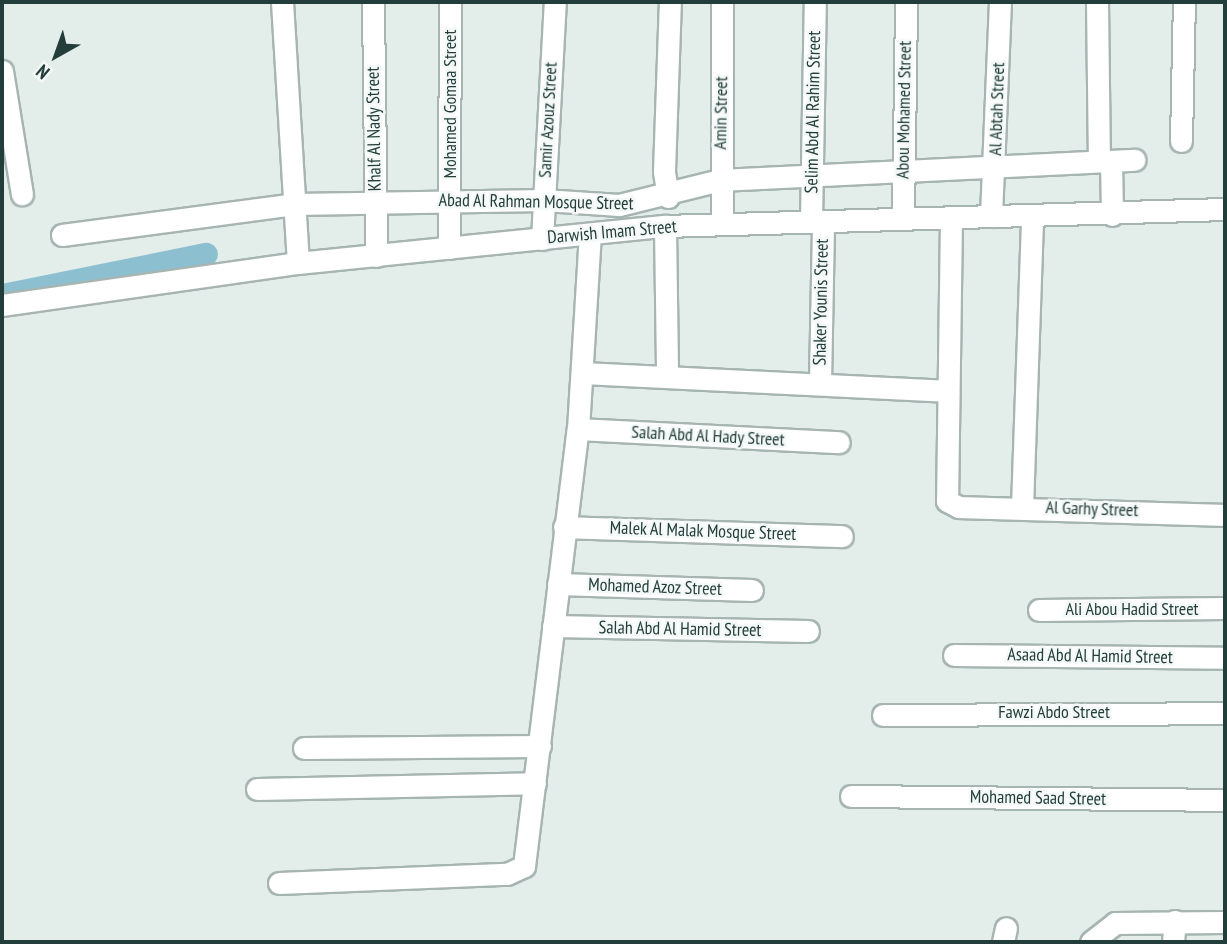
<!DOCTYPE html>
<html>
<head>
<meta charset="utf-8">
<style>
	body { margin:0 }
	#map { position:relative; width:1227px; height:944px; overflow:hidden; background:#e3edea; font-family:"PT Sans Narrow",sans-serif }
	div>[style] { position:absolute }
	.canal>* { height:23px; margin:-11.5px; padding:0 11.5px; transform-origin:11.5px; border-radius:11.5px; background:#8cc0d1 }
	.roads { filter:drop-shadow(2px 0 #a6b5b2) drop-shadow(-2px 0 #a6b5b2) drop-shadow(0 2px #a6b5b2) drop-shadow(0 -2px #a6b5b2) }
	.minor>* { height:21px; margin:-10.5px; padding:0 10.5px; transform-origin:10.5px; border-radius:10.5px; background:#fff }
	span { translate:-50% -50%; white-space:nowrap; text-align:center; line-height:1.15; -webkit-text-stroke:5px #f4f9f7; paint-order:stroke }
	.street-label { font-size:18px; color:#233e3a }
	.frame { position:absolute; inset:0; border:4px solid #233e3a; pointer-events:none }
	.north { position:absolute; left:21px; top:21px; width:70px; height:70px; -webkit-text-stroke:5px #f4f9f7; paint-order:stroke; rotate:220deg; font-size:19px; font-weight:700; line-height:28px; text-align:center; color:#233e3a }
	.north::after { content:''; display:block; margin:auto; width:24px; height:32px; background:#233e3a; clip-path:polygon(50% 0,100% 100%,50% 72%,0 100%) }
</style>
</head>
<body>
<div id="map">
	<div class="canal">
		<i style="left:2px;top:295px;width:208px;rotate:-11.4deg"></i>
	</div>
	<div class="roads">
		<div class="minor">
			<i style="left:282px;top:2px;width:261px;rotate:86.5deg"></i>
			<i style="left:373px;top:2px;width:254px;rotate:89.3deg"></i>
			<i style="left:1097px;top:2px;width:159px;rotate:89.3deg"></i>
			<i style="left:2px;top:71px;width:125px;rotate:80.8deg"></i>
			<i style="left:1181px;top:141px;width:139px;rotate:-88.8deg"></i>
			<i style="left:1111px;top:161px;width:54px;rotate:88.9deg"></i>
			<i style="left:668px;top:197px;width:26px;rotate:-99deg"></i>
			<i style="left:664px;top:171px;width:169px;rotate:-88deg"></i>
			<i style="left:991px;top:216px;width:214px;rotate:-87.6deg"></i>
			<i style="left:951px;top:218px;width:283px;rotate:90.8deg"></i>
			<i style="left:947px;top:501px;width:13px;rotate:27deg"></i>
			<i style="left:959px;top:507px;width:266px;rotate:1.7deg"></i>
			<i style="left:903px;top:219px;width:217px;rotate:-89.2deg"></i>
			<i style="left:811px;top:221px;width:219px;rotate:-89deg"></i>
			<i style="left:722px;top:224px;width:222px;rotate:-90deg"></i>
			<i style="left:665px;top:226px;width:149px;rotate:89.2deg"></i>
			<i style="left:62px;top:235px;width:234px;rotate:-7.6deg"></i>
			<i style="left:294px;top:204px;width:250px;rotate:-0.9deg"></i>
			<i style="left:544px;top:200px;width:75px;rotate:3.8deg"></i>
			<i style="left:619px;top:205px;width:104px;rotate:-13.9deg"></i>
			<i style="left:720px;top:180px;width:415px;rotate:-2.8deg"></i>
			<i style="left:542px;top:239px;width:237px;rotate:-86.9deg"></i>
			<i style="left:449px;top:248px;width:246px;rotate:-89.8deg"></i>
			<i style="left:2px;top:305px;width:299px;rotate:-8.1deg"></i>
			<i style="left:298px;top:263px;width:369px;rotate:-5.8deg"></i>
			<i style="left:665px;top:226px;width:560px;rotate:-1.74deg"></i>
			<i style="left:583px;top:373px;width:362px;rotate:2.8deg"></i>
			<i style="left:820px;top:382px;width:161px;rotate:-88.9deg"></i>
			<i style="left:578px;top:429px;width:261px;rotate:2.9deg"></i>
			<i style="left:1022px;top:507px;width:292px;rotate:-88deg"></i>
			<i style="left:564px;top:527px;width:278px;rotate:1.9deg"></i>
			<i style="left:558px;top:584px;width:194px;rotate:1.8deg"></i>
			<i style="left:1039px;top:610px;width:186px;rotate:-0.6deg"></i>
			<i style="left:553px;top:626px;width:255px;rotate:1.1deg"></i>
			<i style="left:954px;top:655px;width:271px;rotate:0.6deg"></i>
			<i style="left:883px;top:715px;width:342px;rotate:-0.3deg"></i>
			<i style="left:304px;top:748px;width:236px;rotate:-0.5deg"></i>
			<i style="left:257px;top:789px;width:278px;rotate:-1.2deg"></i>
			<i style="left:851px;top:796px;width:374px;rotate:0.6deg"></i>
			<i style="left:279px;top:883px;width:228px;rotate:-2.3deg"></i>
			<i style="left:507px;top:874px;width:19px;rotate:-25deg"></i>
			<i style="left:524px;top:866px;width:440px;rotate:-83deg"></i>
			<i style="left:578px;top:429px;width:195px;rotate:-86.5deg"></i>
			<i style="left:1003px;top:942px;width:14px;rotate:-78deg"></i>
			<i style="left:1091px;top:942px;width:31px;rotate:-38deg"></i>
			<i style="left:1115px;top:923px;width:110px;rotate:-0.5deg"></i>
			<i style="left:1173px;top:942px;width:21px;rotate:-85deg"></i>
		</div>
	</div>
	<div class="street-label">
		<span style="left:450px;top:104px;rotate:-90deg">Mohamed Gomaa Street</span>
		<span style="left:997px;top:109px;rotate:-88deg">Al Abtah Street</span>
		<span style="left:904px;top:110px;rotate:-89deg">Abou Mohamed Street</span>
		<span style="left:813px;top:112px;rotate:-89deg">Selim Abd Al Rahim Street</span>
		<span style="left:721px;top:113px;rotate:-89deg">Amin Street</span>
		<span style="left:548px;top:120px;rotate:-87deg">Samir Azouz Street</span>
		<span style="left:374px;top:129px;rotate:-91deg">Khalf Al Nady Street</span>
		<span style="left:536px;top:202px;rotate:1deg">Abad Al Rahman Mosque Street</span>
		<span style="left:612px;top:232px;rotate:-5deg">Darwish Imam Street</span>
		<span style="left:821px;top:302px;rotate:-89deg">Shaker Younis Street</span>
		<span style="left:708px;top:436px;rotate:3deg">Salah Abd Al Hady Street</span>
		<span style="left:1092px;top:509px;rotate:2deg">Al Garhy Street</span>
		<span style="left:703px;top:531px;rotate:2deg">Malek Al Malak Mosque Street</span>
		<span style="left:655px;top:587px;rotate:2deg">Mohamed Azoz Street</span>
		<span style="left:1132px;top:609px">Ali Abou Hadid Street</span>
		<span style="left:680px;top:629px;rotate:1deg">Salah Abd Al Hamid Street</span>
		<span style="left:1090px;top:656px;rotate:1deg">Asaad Abd Al Hamid Street</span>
		<span style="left:1054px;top:712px">Fawzi Abdo Street</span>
		<span style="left:1038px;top:798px;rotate:1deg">Mohamed Saad Street</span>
	</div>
	<div class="frame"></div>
	<div class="north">N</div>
</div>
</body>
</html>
